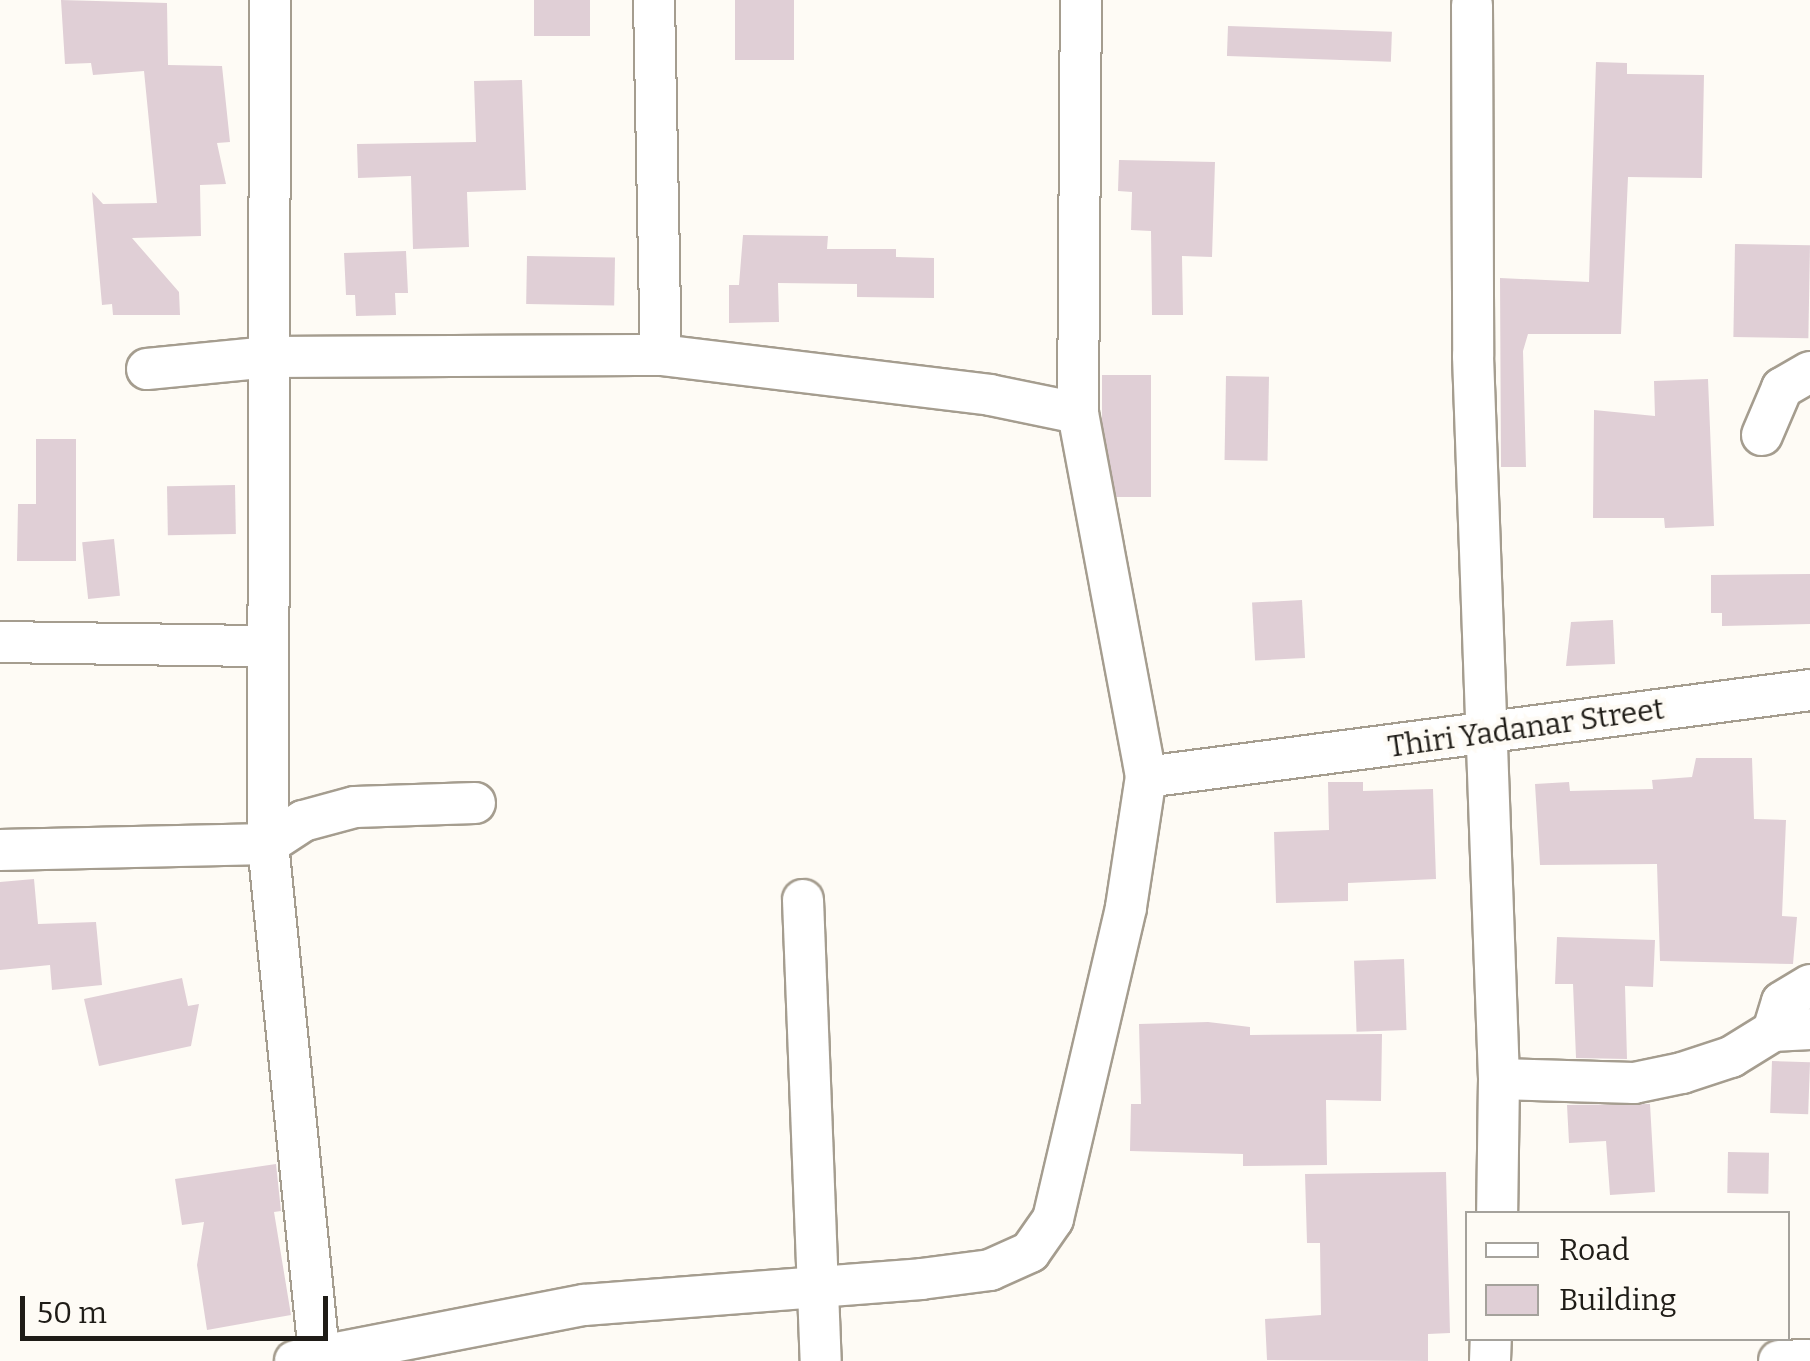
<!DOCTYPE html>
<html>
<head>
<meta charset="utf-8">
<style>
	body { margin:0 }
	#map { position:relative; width:1810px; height:1361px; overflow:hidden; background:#fefbf5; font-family:Bitter,serif }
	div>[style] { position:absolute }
	.building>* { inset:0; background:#e0cfd6; transform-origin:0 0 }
	.roads { filter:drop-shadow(2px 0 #a59d8f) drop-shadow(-2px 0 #a59d8f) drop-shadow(0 2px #a59d8f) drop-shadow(0 -2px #a59d8f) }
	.street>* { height:40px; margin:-20px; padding:0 20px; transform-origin:20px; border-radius:20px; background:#fff }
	span { translate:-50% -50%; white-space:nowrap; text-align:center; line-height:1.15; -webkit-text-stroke:8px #fefbf5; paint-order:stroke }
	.street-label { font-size:30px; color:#1f1c17 }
	.legend { position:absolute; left:1465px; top:1211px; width:325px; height:130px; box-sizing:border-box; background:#fefbf5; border:2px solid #a5a29c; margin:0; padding:12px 18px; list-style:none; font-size:30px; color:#1f1c17 }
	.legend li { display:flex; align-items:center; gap:20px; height:50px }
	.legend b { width:50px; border:2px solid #a5a29c }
	.scale { position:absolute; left:20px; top:1296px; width:308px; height:45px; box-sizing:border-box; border:5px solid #1f1c17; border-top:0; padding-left:12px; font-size:30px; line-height:35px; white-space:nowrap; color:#1f1c17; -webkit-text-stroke:8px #fefbf5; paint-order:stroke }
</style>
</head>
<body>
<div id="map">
	<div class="building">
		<i style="clip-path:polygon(61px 0,167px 3px,168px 65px,222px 66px,230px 142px,217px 143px,226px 184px,200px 185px,201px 236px,132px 238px,179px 292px,180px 315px,113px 315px,112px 304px,102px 305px,92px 192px,103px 204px,157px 203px,144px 71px,93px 75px,91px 63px,65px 64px)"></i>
		<i style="left:534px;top:0;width:56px;height:36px"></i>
		<i style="left:735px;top:0;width:59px;height:60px"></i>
		<i style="left:1228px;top:26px;width:164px;height:30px;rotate:2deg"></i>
		<i style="clip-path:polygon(1596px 62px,1627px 63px,1627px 74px,1704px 75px,1702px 178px,1628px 177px,1621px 334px,1528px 334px,1523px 351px,1526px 467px,1501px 467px,1500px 278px,1589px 282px)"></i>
		<i style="clip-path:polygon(522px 80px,526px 190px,467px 192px,469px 247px,413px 249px,411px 176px,358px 178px,357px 144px,476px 142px,474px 81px)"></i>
		<i style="clip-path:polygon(1119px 160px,1215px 162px,1212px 257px,1182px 256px,1183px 315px,1152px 315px,1151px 231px,1131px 230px,1132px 192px,1118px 191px)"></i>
		<i style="clip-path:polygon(743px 235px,828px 236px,827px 249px,896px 249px,896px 257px,934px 258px,934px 298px,857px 297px,857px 284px,778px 283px,779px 322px,729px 323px,729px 285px,739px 285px)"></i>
		<i style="left:1735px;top:244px;width:75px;height:93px;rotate:1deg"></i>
		<i style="clip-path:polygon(406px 251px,408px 293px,395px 293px,396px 315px,356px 316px,355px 295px,346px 295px,344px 253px)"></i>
		<i style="left:527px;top:256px;width:88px;height:48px;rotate:1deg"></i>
		<i style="left:1102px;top:375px;width:49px;height:122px"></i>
		<i style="left:1226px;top:376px;width:43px;height:84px;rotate:1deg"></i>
		<i style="clip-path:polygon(1708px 379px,1714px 526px,1665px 528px,1664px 518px,1593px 518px,1594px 410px,1655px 416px,1654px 381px)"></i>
		<i style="clip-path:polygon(36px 439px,76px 439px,76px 561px,17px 561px,18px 504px,36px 504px)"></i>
		<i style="left:235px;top:485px;width:49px;height:68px;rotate:89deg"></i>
		<i style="left:114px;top:539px;width:57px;height:32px;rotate:84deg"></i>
		<i style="clip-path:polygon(1810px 574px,1810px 624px,1722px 626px,1722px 613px,1711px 613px,1711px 575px)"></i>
		<i style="left:1302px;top:600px;width:58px;height:50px;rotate:87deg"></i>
		<i style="clip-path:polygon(1613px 620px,1615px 664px,1566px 666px,1571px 622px)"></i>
		<i style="clip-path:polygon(1696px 758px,1752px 758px,1754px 819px,1786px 820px,1782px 916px,1797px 917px,1793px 964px,1660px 961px,1657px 864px,1540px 865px,1535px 784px,1569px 782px,1570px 791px,1653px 789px,1652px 780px,1692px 777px)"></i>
		<i style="clip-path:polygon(1328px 782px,1363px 782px,1363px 791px,1433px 789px,1436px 879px,1348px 883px,1348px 901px,1276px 903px,1274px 832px,1329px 830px)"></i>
		<i style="clip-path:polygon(34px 879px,38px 924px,96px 922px,102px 985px,52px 990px,50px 965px,0 970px,0 882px)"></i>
		<i style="clip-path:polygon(1557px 937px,1655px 940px,1653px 987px,1625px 986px,1627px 1059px,1576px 1058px,1573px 984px,1555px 984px)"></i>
		<i style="left:1404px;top:959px;width:71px;height:50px;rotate:88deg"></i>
		<i style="clip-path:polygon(182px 978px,188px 1006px,199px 1004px,191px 1046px,99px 1066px,84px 999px)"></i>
		<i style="clip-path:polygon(1208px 1022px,1250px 1027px,1250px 1035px,1382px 1034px,1381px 1101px,1326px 1100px,1327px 1165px,1243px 1166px,1243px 1154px,1130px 1151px,1131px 1104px,1141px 1104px,1139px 1024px)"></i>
		<i style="left:1772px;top:1061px;width:38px;height:52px;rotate:2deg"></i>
		<i style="clip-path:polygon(1650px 1104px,1655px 1192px,1610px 1195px,1606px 1141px,1569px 1143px,1567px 1105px)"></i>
		<i style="left:1728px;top:1152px;width:41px;height:41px;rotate:1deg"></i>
		<i style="clip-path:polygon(276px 1164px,281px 1211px,274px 1212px,291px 1315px,207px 1330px,197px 1265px,204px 1222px,182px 1225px,175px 1179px)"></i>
		<i style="clip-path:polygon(1446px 1172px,1450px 1333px,1428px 1334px,1428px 1361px,1267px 1360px,1265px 1319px,1321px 1315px,1320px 1243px,1307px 1243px,1305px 1174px)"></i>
	</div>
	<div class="roads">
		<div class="street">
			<i style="left:270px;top:0;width:844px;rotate:90.14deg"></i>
			<i style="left:268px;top:844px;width:513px;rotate:84.29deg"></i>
			<i style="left:654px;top:0;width:355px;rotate:88.9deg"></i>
			<i style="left:1472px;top:5px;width:351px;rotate:89.8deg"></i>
			<i style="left:1473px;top:356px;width:723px;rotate:87.94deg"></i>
			<i style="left:1499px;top:1079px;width:135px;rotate:90.8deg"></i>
			<i style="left:147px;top:369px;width:123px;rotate:-5.6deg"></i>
			<i style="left:269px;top:357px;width:392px;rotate:-0.3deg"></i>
			<i style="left:661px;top:355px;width:331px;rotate:6.9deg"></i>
			<i style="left:990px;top:395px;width:90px;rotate:11.6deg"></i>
			<i style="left:1078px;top:413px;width:370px;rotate:79.4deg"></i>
			<i style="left:1078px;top:413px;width:413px;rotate:-89.6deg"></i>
			<i style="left:1762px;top:435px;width:51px;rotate:-66.9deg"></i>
			<i style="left:1782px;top:388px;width:32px;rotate:-30deg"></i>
			<i style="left:0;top:642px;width:268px;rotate:0.9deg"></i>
			<i style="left:0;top:850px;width:268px;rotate:-1.3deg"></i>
			<i style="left:268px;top:844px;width:42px;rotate:-33.3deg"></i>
			<i style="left:303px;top:821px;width:54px;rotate:-15.1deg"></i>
			<i style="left:355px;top:807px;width:120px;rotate:-1.9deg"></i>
			<i style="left:803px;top:900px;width:461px;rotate:87.8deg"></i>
			<i style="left:1773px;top:1031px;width:37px;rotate:-3deg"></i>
			<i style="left:1499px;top:1079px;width:135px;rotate:1.7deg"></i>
			<i style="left:1634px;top:1083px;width:49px;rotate:-11.8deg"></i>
			<i style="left:1682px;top:1073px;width:52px;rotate:-18.1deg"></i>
			<i style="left:1731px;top:1057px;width:49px;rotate:-31.8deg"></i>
			<i style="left:1773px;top:1031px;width:30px;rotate:-73deg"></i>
			<i style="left:1782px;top:1002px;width:33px;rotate:-31deg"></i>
			<i style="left:295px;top:1361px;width:294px;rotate:-11deg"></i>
			<i style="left:584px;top:1305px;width:338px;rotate:-4.4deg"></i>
			<i style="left:921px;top:1279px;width:70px;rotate:-7.4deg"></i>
			<i style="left:990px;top:1270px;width:44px;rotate:-24.2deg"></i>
			<i style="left:1030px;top:1252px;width:40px;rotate:-55.1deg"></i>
			<i style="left:1053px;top:1219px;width:320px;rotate:-76.8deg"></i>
			<i style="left:1126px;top:907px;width:132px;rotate:-81.3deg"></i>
			<i style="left:1146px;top:777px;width:670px;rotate:-7.46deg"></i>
			<i style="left:1490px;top:1361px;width:23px;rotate:-88deg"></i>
			<i style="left:1779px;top:1361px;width:31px;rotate:-2deg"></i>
		</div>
	</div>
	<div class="street-label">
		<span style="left:1526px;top:728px;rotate:-8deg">Thiri Yadanar Street</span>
	</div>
	<ul class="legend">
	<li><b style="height:12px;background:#fff"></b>Road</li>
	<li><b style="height:28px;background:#e0cfd6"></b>Building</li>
	</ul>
	<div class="scale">50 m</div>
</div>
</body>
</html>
